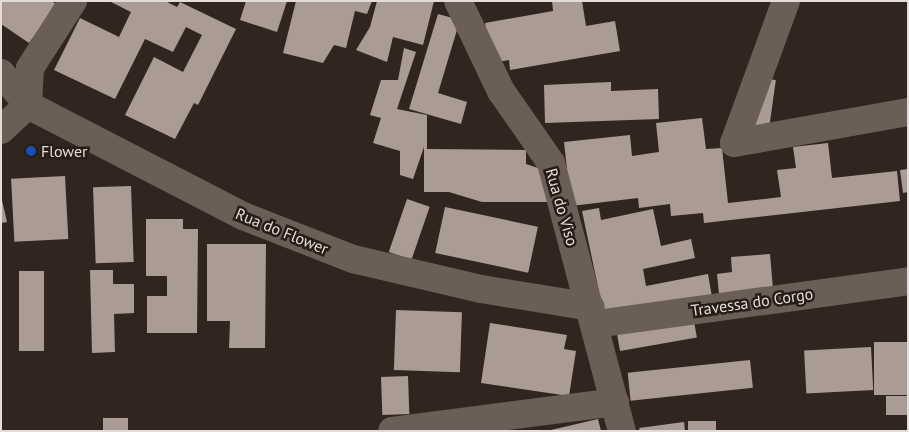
<!DOCTYPE html>
<html>
<head>
<meta charset="utf-8">
<style>
	body { margin:0 }
	#map { position:relative; width:909px; height:432px; overflow:hidden; background:#31261f; font-family:"PT Sans",sans-serif }
	div>[style] { position:absolute }
	.building>* { inset:0; background:#aa9c94; transform-origin:0 0 }
	.street>* { height:28px; margin:-14px; padding:0 14px; transform-origin:14px; border-radius:14px; background:#6b5e57 }
	.dots>* { width:14px; height:14px; translate:-50% -50%; box-sizing:border-box; border:2px solid #271c16; border-radius:50% }
	span { translate:-50% -50%; white-space:nowrap; text-align:center; line-height:1.15; -webkit-text-stroke:5px #271c16; paint-order:stroke }
	.poi-label { font-size:16px; color:#e3dcd8 }
	.left { translate:0 -50%; text-align:left }
	.street-label { font-size:16px; color:#e3dcd8 }
	.frame { position:absolute; inset:0; border:2px solid #e3dcd8; pointer-events:none }
</style>
</head>
<body>
<div id="map">
	<div class="building">
		<i style="clip-path:polygon(1px 1px,52px 1px,57px 5px,29px 43px,1px 24px)"></i>
		<i style="clip-path:polygon(109px 1px,165px 1px,177px 7px,180px 2px,236px 29px,198px 105px,194px 103px,175px 139px,125px 115px,154px 57px,183px 72px,202px 35px,186px 27px,173px 52px,145px 39px,115px 99px,54px 70px,80px 18px,119px 37px,131px 12px)"></i>
		<i style="clip-path:polygon(246px 1px,287px 1px,277px 32px,240px 20px)"></i>
		<i style="clip-path:polygon(296px 1px,372px 1px,367px 14px,355px 11px,346px 48px,334px 45px,323px 63px,283px 53px)"></i>
		<i style="clip-path:polygon(377px 1px,434px 1px,423px 45px,393px 37px,387px 62px,356px 50px,370px 27px)"></i>
		<i style="clip-path:polygon(552px 1px,582px 1px,586px 26px,615px 21px,620px 51px,510px 70px,509px 60px,492px 63px,485px 23px,553px 11px)"></i>
		<i style="clip-path:polygon(438px 14px,460px 20px,438px 93px,467px 102px,461px 124px,409px 109px)"></i>
		<i style="clip-path:polygon(404px 48px,416px 52px,397px 109px,427px 115px,427px 149px,526px 150px,526px 164px,547px 171px,547px 202px,482px 202px,449px 192px,424px 192px,424px 147px,413px 179px,400px 175px,400px 151px,373px 143px,381px 118px,370px 115px,381px 80px,398px 80px)"></i>
		<i style="left:761px;top:78px;width:15px;height:48px;rotate:8deg"></i>
		<i style="clip-path:polygon(611px 82px,611px 91px,658px 89px,659px 119px,545px 123px,544px 85px)"></i>
		<i style="clip-path:polygon(702px 118px,706px 149px,722px 148px,728px 203px,781px 197px,777px 170px,796px 168px,793px 147px,828px 143px,832px 178px,897px 171px,900px 201px,704px 223px,703px 213px,671px 216px,670px 204px,639px 208px,638px 198px,571px 206px,564px 142px,630px 135px,632px 156px,659px 152px,656px 123px)"></i>
		<i style="clip-path:polygon(908px 169px,908px 192px,903px 193px,900px 170px)"></i>
		<i style="left:65px;top:176px;width:63px;height:54px;rotate:87deg"></i>
		<i style="left:131px;top:186px;width:76px;height:38px;rotate:88deg"></i>
		<i style="clip-path:polygon(1px 196px,7px 222px,1px 223px)"></i>
		<i style="left:407px;top:199px;width:24px;height:56px;rotate:19deg"></i>
		<i style="left:445px;top:207px;width:95px;height:47px;rotate:12deg"></i>
		<i style="clip-path:polygon(599px 208px,601px 220px,653px 209px,661px 246px,691px 239px,695px 258px,643px 269px,646px 286px,708px 274px,712px 297px,605px 320px,582px 211px)"></i>
		<i style="clip-path:polygon(146px 219px,183px 219px,183px 229px,198px 229px,197px 333px,147px 333px,147px 296px,167px 296px,167px 276px,146px 276px)"></i>
		<i style="clip-path:polygon(207px 244px,266px 244px,265px 348px,229px 348px,230px 321px,207px 321px)"></i>
		<i style="clip-path:polygon(770px 254px,773px 289px,719px 294px,717px 274px,732px 272px,731px 257px)"></i>
		<i style="clip-path:polygon(90px 270px,113px 270px,113px 284px,134px 284px,134px 313px,114px 314px,115px 352px,92px 353px)"></i>
		<i style="left:19px;top:271px;width:25px;height:80px"></i>
		<i style="left:396px;top:310px;width:66px;height:60px;rotate:2deg"></i>
		<i style="left:692px;top:310px;width:28px;height:78px;rotate:80deg"></i>
		<i style="clip-path:polygon(490px 323px,567px 335px,564px 349px,576px 351px,569px 396px,481px 383px)"></i>
		<i style="left:908px;top:342px;width:53px;height:34px;rotate:90deg"></i>
		<i style="left:871px;top:347px;width:43px;height:67px;rotate:87deg"></i>
		<i style="left:750px;top:360px;width:28px;height:123px;rotate:84deg"></i>
		<i style="left:408px;top:376px;width:38px;height:27px;rotate:88deg"></i>
		<i style="left:908px;top:396px;width:19px;height:22px;rotate:90deg"></i>
		<i style="left:103px;top:418px;width:25px;height:13px"></i>
		<i style="clip-path:polygon(598px 419px,601px 431px,551px 431px,551px 430px)"></i>
		<i style="left:716px;top:421px;width:10px;height:28px;rotate:90deg"></i>
		<i style="clip-path:polygon(684px 422px,685px 431px,640px 431px,639px 428px)"></i>
	</div>
	<div class="street">
		<i style="left:458px;top:1px;width:100px;rotate:64.5deg"></i>
		<i style="left:501px;top:91px;width:88px;rotate:55.2deg"></i>
		<i style="left:551px;top:163px;width:277px;rotate:75.2deg"></i>
		<i style="left:786px;top:1px;width:151px;rotate:110.1deg"></i>
		<i style="left:734px;top:143px;width:177px;rotate:-10.1deg"></i>
		<i style="left:1px;top:73px;width:42px;rotate:49.8deg"></i>
		<i style="left:28px;top:105px;width:242px;rotate:27.3deg"></i>
		<i style="left:243px;top:216px;width:118px;rotate:21.4deg"></i>
		<i style="left:353px;top:259px;width:131px;rotate:13.2deg"></i>
		<i style="left:481px;top:289px;width:111px;rotate:9.3deg"></i>
		<i style="left:28px;top:105px;width:37px;rotate:-87deg"></i>
		<i style="left:30px;top:68px;width:80px;rotate:-57.3deg"></i>
		<i style="left:1px;top:130px;width:37px;rotate:-43deg"></i>
		<i style="left:596px;top:324px;width:315px;rotate:-7.8deg"></i>
		<i style="left:392px;top:431px;width:225px;rotate:-7.4deg"></i>
	</div>
	<div class="dots">
		<i style="left:31px;top:151px;background:#1a4fb4"></i>
	</div>
	<div class="poi-label">
		<span class="left" style="left:41px;top:151px">Flower</span>
	</div>
	<div class="street-label">
		<span style="left:562px;top:207px;rotate:74deg">Rua do Viso</span>
		<span style="left:282px;top:231px;rotate:22deg">Rua do Flower</span>
		<span style="left:752px;top:302px;rotate:-8deg">Travessa do Corgo</span>
	</div>
	<div class="frame"></div>
</div>
</body>
</html>
